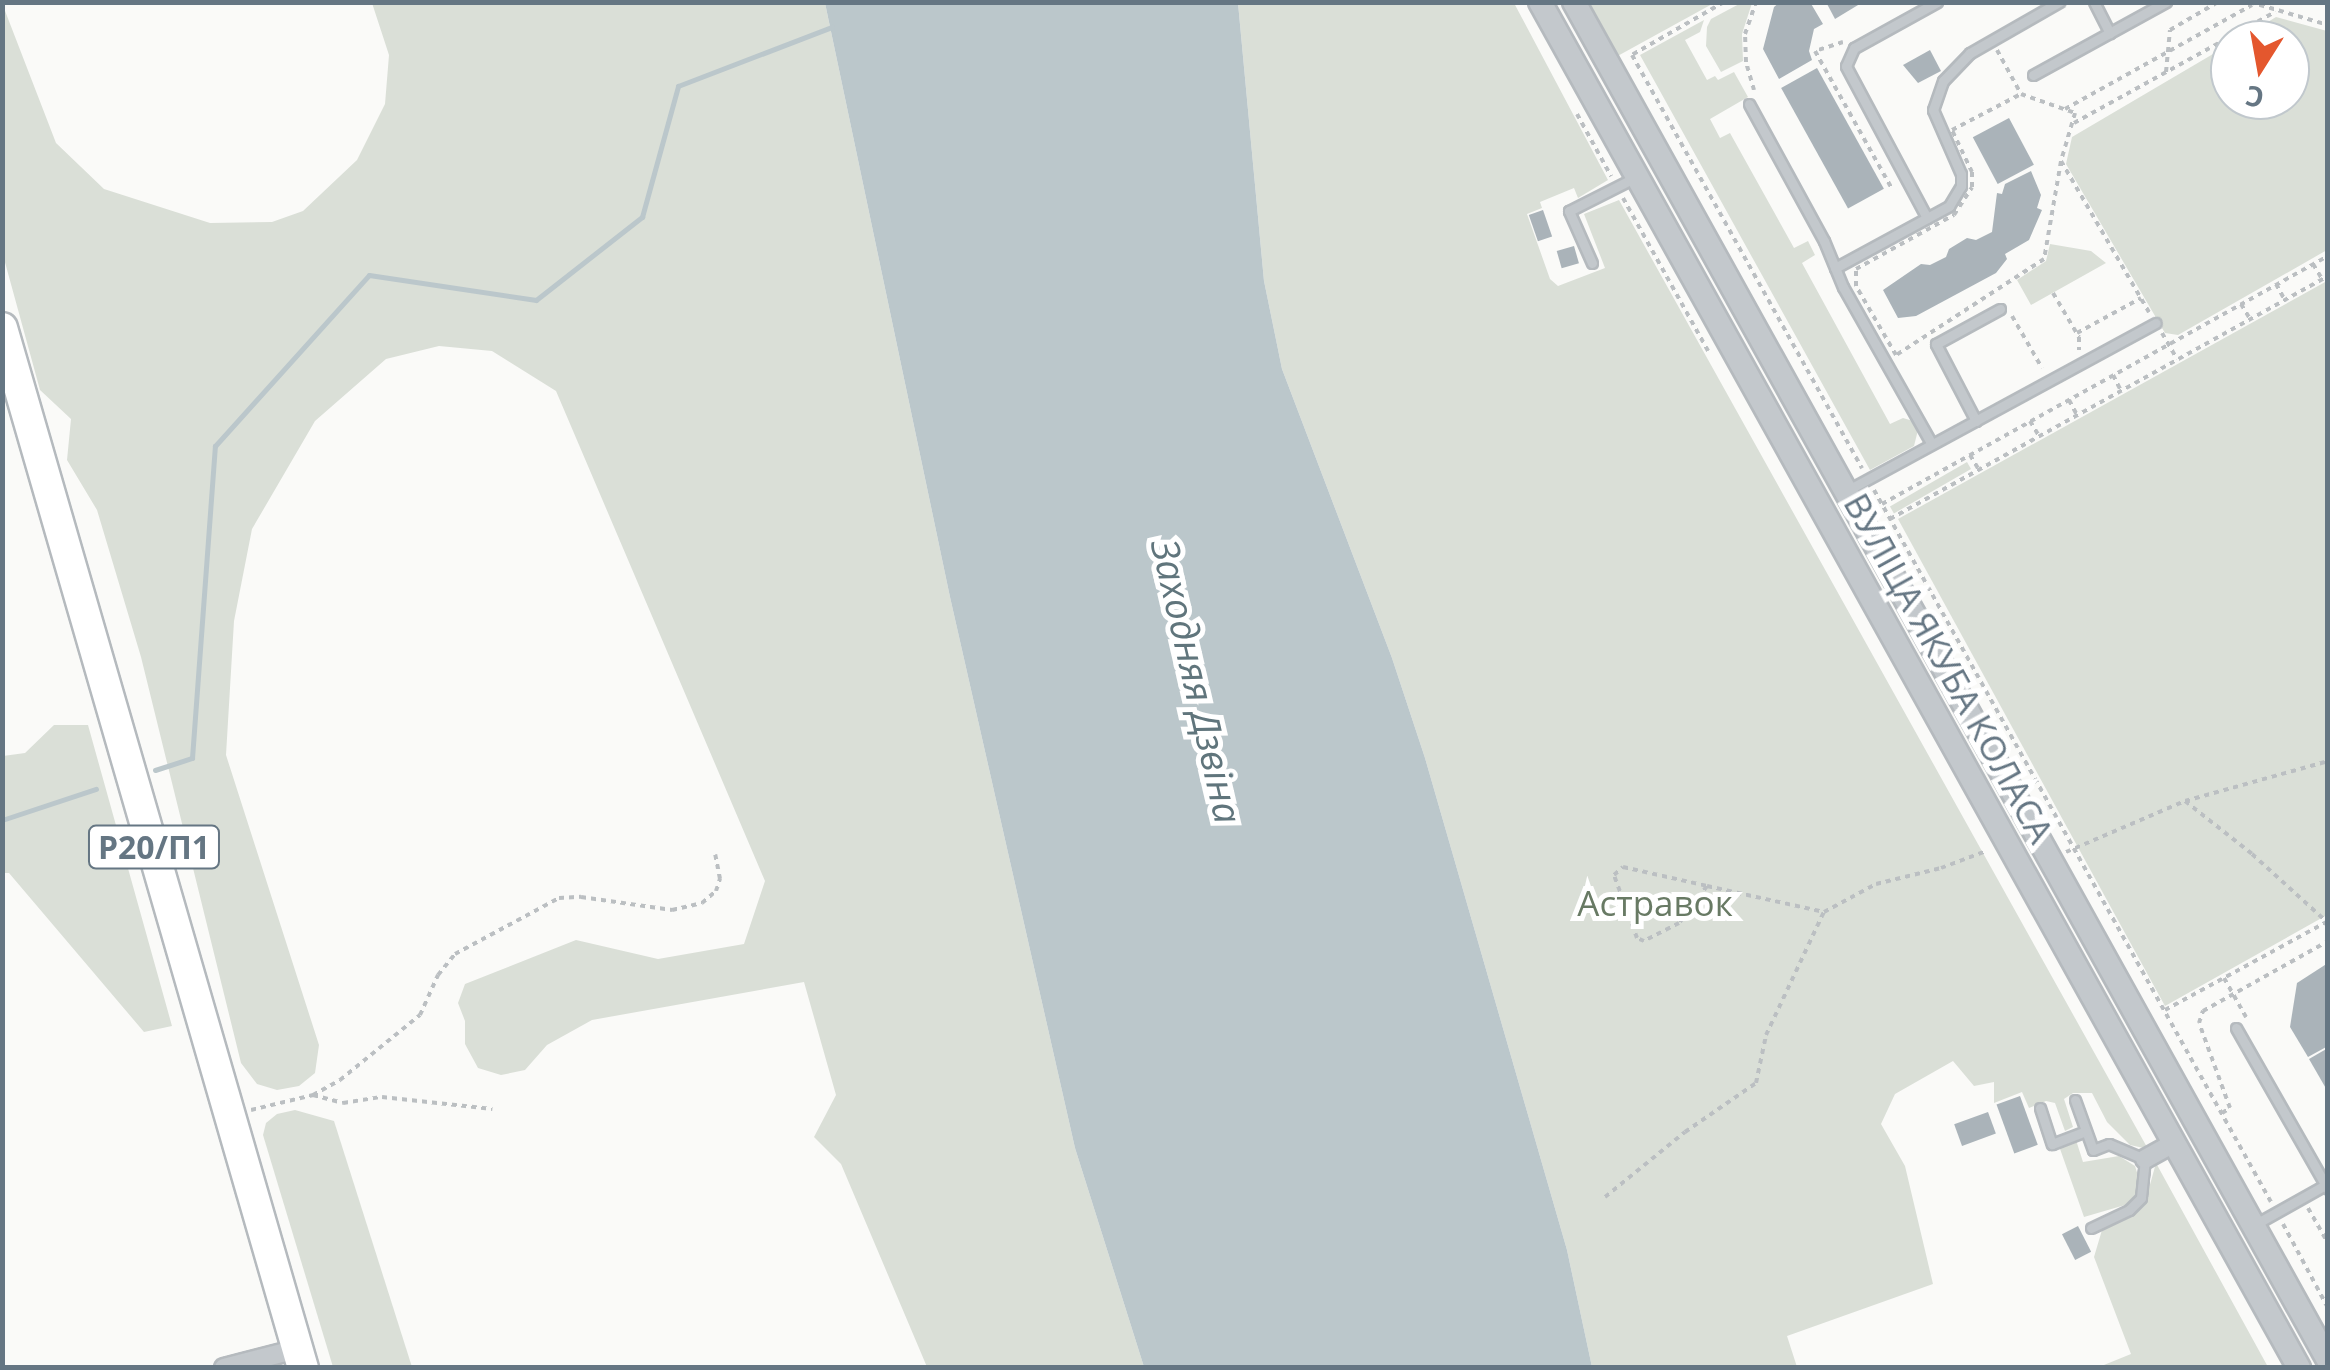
<!DOCTYPE html>
<html>
<head>
<meta charset="utf-8">
<style>
	body { margin:0 }
	#map { position:relative; width:2330px; height:1370px; overflow:hidden; background:#fafaf8; font-family:"Open Sans",sans-serif }
	div>[style] { position:absolute }
	.green>* { inset:0; background:#dadfd7; transform-origin:0 0 }
	.water>* { inset:0; background:#bbc7cb }
	.stream>* { height:5px; margin:-2.5px; padding:0 2.5px; transform-origin:2.5px; border-radius:2.5px; background:#bbc7cb }
	.building>* { inset:0; background:#aab3b9; transform-origin:0 0 }
	.path>* { height:4px; margin-top:-2px; transform-origin:0; background:repeating-linear-gradient(90deg,#bbbfc2 0 5px,transparent 0 10px) }
	.roads { filter:drop-shadow(2px 0 #b5babe) drop-shadow(-2px 0 #b5babe) drop-shadow(0 2px #b5babe) drop-shadow(0 -2px #b5babe) }
	.service>* { height:9px; margin:-4.5px; padding:0 4.5px; transform-origin:4.5px; border-radius:4.5px; background:#c3c8cc }
	.minor>* { height:18px; margin:-9px; padding:0 9px; transform-origin:9px; border-radius:9px; background:#c3c8cc }
	.tertiary>* { height:22px; margin:-11px; padding:0 11px; transform-origin:11px; border-radius:11px; background:#c3c8cc }
	.primary>* { height:30px; margin:-15px; padding:0 15px; transform-origin:15px; border-radius:15px; background:#fff }
	span { translate:-50% -50%; white-space:nowrap; text-align:center; line-height:1.15; -webkit-text-stroke:10px #fff; paint-order:stroke }
	.shield-label span { padding:2px 8px; background:#fff; border:2px solid; border-radius:8px; -webkit-text-stroke-width:0 }
	.shield-label { font-size:32px; color:#657683; font-weight:700 }
	.street-label { font-size:35px; color:#657683 }
	.park-label { font-size:35px; color:#687a64 }
	.water-label { font-size:38px; color:#60757c; font-style:italic }
	.frame { position:absolute; inset:0; border:5px solid #657683; pointer-events:none }
	.north { position:absolute; left:2210px; top:20px; width:100px; height:100px; box-sizing:border-box; background:#fff; border:2px solid #c1c8cd; border-radius:50%; rotate:191deg; font-size:28px; font-weight:700; line-height:40px; text-align:center; color:#657683 }
	.north::after { content:''; display:block; margin:auto; width:35px; height:45px; background:#e4572e; clip-path:polygon(50% 0,100% 100%,50% 72%,0 100%) }
</style>
</head>
<body>
<div id="map">
	<div class="green">
		<i style="clip-path:polygon(2px 3px,56px 143px,104px 189px,210px 223px,272px 222px,303px 211px,357px 160px,385px 104px,389px 55px,372px 3px,825px 3px,950px 597px,1075px 1148px,1144px 1367px,927px 1367px,841px 1164px,814px 1137px,836px 1095px,804px 982px,592px 1020px,547px 1045px,525px 1070px,501px 1075px,478px 1068px,465px 1044px,465px 1021px,458px 1003px,465px 984px,576px 940px,658px 959px,744px 944px,765px 881px,556px 391px,492px 351px,439px 346px,386px 359px,315px 421px,252px 529px,234px 621px,226px 755px,319px 1045px,315px 1073px,299px 1086px,277px 1090px,257px 1084px,241px 1063px,141px 657px,97px 510px,67px 460px,71px 419px,40px 390px,3px 255px)"></i>
		<i style="clip-path:polygon(1238px 3px,1514px 3px,1608px 180px,1578px 198px,1574px 188px,1540px 202px,1542px 208px,1527px 214px,1550px 279px,1558px 286px,1605px 268px,1584px 214px,1619px 200px,2148px 1149px,2130px 1145px,2107px 1122px,2092px 1093px,2073px 1093px,2064px 1099px,2073px 1127px,2065px 1131px,2055px 1103px,2046px 1101px,2029px 1108px,2022px 1092px,1994px 1103px,1994px 1082px,1974px 1086px,1953px 1061px,1895px 1094px,1881px 1124px,1905px 1166px,1933px 1284px,1787px 1336px,1797px 1367px,1592px 1367px,1567px 1250px,1425px 758px,1392px 658px,1282px 369px,1264px 281px)"></i>
		<i style="clip-path:polygon(1583px 3px,1714px 3px,1614px 58px)"></i>
		<i style="clip-path:polygon(1741px 3px,1752px 3px,1742px 34px,1743px 61px,1721px 72px,1706px 46px,1707px 27px,1711px 19px)"></i>
		<i style="clip-path:polygon(2276px 17px,2327px 31px,2327px 250px,2178px 335px,2165px 333px,2066px 164px,2072px 137px,2230px 44px,2230px 100px,2290px 100px,2290px 40px,2238px 40px)"></i>
		<i style="clip-path:polygon(1704px 20px,1700px 32px,1685px 40px,1707px 80px,1715px 76px,1718px 80px,1734px 72px,1748px 97px,1710px 119px,1720px 138px,1730px 133px,1794px 248px,1808px 241px,1815px 255px,1802px 263px,1890px 424px,1903px 418px,1913px 421px,1918px 430px,1914px 446px,1870px 470px,1640px 55px)"></i>
		<i style="clip-path:polygon(2050px 244px,2091px 251px,2106px 263px,2031px 305px,2017px 280px,2046px 261px)"></i>
		<i style="clip-path:polygon(2327px 281px,2327px 915px,2165px 1006px,1898px 519px)"></i>
		<i style="left:1967px;top:462px;width:8px;height:89px;rotate:60deg"></i>
		<i style="clip-path:polygon(54px 725px,88px 725px,172px 1026px,144px 1032px,9px 873px,3px 873px,3px 756px,25px 753px)"></i>
		<i style="clip-path:polygon(295px 1110px,334px 1121px,412px 1367px,333px 1367px,263px 1135px,266px 1123px,277px 1114px)"></i>
		<i style="clip-path:polygon(2076px 1140px,2083px 1162px,2119px 1156px,2135px 1166px,2139px 1179px,2135px 1197px,2125px 1205px,2084px 1217px,2059px 1146px)"></i>
		<i style="clip-path:polygon(2156px 1163px,2268px 1367px,2099px 1367px,2131px 1354px,2094px 1257px,2102px 1230px,2132px 1214px,2146px 1199px)"></i>
	</div>
	<div class="water">
		<i style="clip-path:polygon(825px 3px,1238px 3px,1264px 281px,1282px 369px,1392px 658px,1425px 758px,1567px 1250px,1592px 1367px,1144px 1367px,1075px 1148px,950px 597px)"></i>
	</div>
	<div class="stream">
		<i style="left:155px;top:770px;width:39px;rotate:-18deg"></i>
		<i style="left:192px;top:758px;width:313px;rotate:-85.8deg"></i>
		<i style="left:215px;top:446px;width:230px;rotate:-48deg"></i>
		<i style="left:369px;top:275px;width:169px;rotate:8.5deg"></i>
		<i style="left:536px;top:300px;width:135px;rotate:-38.1deg"></i>
		<i style="left:642px;top:217px;width:136px;rotate:-74.6deg"></i>
		<i style="left:678px;top:86px;width:165px;rotate:-21deg"></i>
		<i style="left:2px;top:820px;width:99px;rotate:-18.3deg"></i>
	</div>
	<div class="building">
		<i style="clip-path:polygon(1780px 2px,1810px 2px,1823px 24px,1814px 29px,1809px 51px,1812px 60px,1779px 79px,1763px 49px,1774px 7px)"></i>
		<i style="clip-path:polygon(1826px 2px,1863px 2px,1835px 19px)"></i>
		<i style="clip-path:polygon(1930px 50px,1941px 71px,1918px 83px,1903px 65px)"></i>
		<i style="left:1817px;top:68px;width:138px;height:41px;rotate:61deg"></i>
		<i style="left:2009px;top:118px;width:53px;height:41px;rotate:62deg"></i>
		<i style="clip-path:polygon(2031px 171px,2041px 195px,2037px 208px,2042px 210px,2029px 240px,2005px 254px,2007px 259px,1996px 273px,1916px 316px,1898px 318px,1883px 290px,1921px 264px,1930px 265px,1946px 257px,1949px 249px,1967px 238px,1976px 240px,1992px 232px,1997px 193px,2002px 194px,2005px 184px)"></i>
		<i style="left:1543px;top:210px;width:28px;height:15px;rotate:71deg"></i>
		<i style="left:1574px;top:246px;width:18px;height:18px;rotate:74deg"></i>
		<i style="clip-path:polygon(2328px 963px,2328px 1046px,2308px 1057px,2290px 1027px,2297px 983px)"></i>
		<i style="clip-path:polygon(2328px 1048px,2328px 1092px,2309px 1059px)"></i>
		<i style="left:2020px;top:1096px;width:52px;height:25px;rotate:70deg"></i>
		<i style="left:1988px;top:1112px;width:23px;height:36px;rotate:70deg"></i>
		<i style="left:2078px;top:1226px;width:29px;height:18px;rotate:63deg"></i>
	</div>
	<div class="path">
		<i style="left:1724px;top:2px;width:106px;rotate:150.1deg"></i>
		<i style="left:1632px;top:55px;width:473px;rotate:60.9deg"></i>
		<i style="left:2250px;top:2px;width:81px;rotate:16.4deg"></i>
		<i style="left:1843px;top:42px;width:29px;rotate:162deg"></i>
		<i style="left:1815px;top:51px;width:156px;rotate:60.8deg"></i>
		<i style="left:1997px;top:50px;width:50px;rotate:61.4deg"></i>
		<i style="left:2166px;top:72px;width:42px;rotate:-84.6deg"></i>
		<i style="left:2170px;top:30px;width:56px;rotate:-30.3deg"></i>
		<i style="left:1754px;top:90px;width:29px;rotate:-106deg"></i>
		<i style="left:1746px;top:62px;width:28px;rotate:-92deg"></i>
		<i style="left:1745px;top:34px;width:34px;rotate:-71deg"></i>
		<i style="left:2021px;top:94px;width:57px;rotate:19.4deg"></i>
		<i style="left:2075px;top:113px;width:50px;rotate:106.3deg"></i>
		<i style="left:2061px;top:161px;width:99px;rotate:99.8deg"></i>
		<i style="left:2044px;top:259px;width:176px;rotate:147deg"></i>
		<i style="left:1896px;top:355px;width:80px;rotate:-120.1deg"></i>
		<i style="left:1856px;top:286px;width:17px;rotate:-90deg"></i>
		<i style="left:1856px;top:269px;width:112px;rotate:-28.9deg"></i>
		<i style="left:1954px;top:215px;width:33px;rotate:-57deg"></i>
		<i style="left:1972px;top:187px;width:15px;rotate:-90deg"></i>
		<i style="left:1972px;top:172px;width:47px;rotate:-115.5deg"></i>
		<i style="left:1952px;top:130px;width:78px;rotate:-27.6deg"></i>
		<i style="left:2065px;top:109px;width:214px;rotate:-29.1deg"></i>
		<i style="left:1577px;top:114px;width:71px;rotate:61.3deg"></i>
		<i style="left:2074px;top:123px;width:230px;rotate:-28.9deg"></i>
		<i style="left:2061px;top:161px;width:175px;rotate:59.8deg"></i>
		<i style="left:1623px;top:198px;width:175px;rotate:60.9deg"></i>
		<i style="left:2313px;top:264px;width:17px;rotate:59deg"></i>
		<i style="left:2276px;top:284px;width:18px;rotate:61deg"></i>
		<i style="left:2053px;top:293px;width:51px;rotate:59.4deg"></i>
		<i style="left:2079px;top:337px;width:13px;rotate:90deg"></i>
		<i style="left:2241px;top:304px;width:17px;rotate:59deg"></i>
		<i style="left:2012px;top:316px;width:60px;rotate:60deg"></i>
		<i style="left:2077px;top:333px;width:73px;rotate:-28.7deg"></i>
		<i style="left:2162px;top:333px;width:30px;rotate:60deg"></i>
		<i style="left:2113px;top:375px;width:18px;rotate:63deg"></i>
		<i style="left:2069px;top:400px;width:17px;rotate:62deg"></i>
		<i style="left:2030px;top:421px;width:17px;rotate:59deg"></i>
		<i style="left:1970px;top:455px;width:17px;rotate:59deg"></i>
		<i style="left:1874px;top:490px;width:815px;rotate:60.86deg"></i>
		<i style="left:1882px;top:504px;width:510px;rotate:-29.08deg"></i>
		<i style="left:1890px;top:519px;width:501px;rotate:-29.02deg"></i>
		<i style="left:2185px;top:801px;width:85px;rotate:38.3deg"></i>
		<i style="left:2252px;top:854px;width:103px;rotate:42.2deg"></i>
		<i style="left:2066px;top:852px;width:129px;rotate:-23.2deg"></i>
		<i style="left:2185px;top:801px;width:148px;rotate:-15.6deg"></i>
		<i style="left:1707px;top:886px;width:46px;rotate:127.1deg"></i>
		<i style="left:1679px;top:923px;width:39px;rotate:153deg"></i>
		<i style="left:1644px;top:941px;width:8px;rotate:-157deg"></i>
		<i style="left:1637px;top:938px;width:67px;rotate:-110.1deg"></i>
		<i style="left:1614px;top:875px;width:12px;rotate:-42deg"></i>
		<i style="left:1623px;top:867px;width:86px;rotate:12.7deg"></i>
		<i style="left:1707px;top:886px;width:120px;rotate:12.5deg"></i>
		<i style="left:2224px;top:978px;width:45px;rotate:60.6deg"></i>
		<i style="left:2165px;top:1010px;width:186px;rotate:-28.6deg"></i>
		<i style="left:313px;top:1095px;width:31px;rotate:15deg"></i>
		<i style="left:343px;top:1103px;width:39px;rotate:-9deg"></i>
		<i style="left:382px;top:1097px;width:111px;rotate:6.2deg"></i>
		<i style="left:251px;top:1110px;width:64px;rotate:-13.6deg"></i>
		<i style="left:313px;top:1095px;width:31px;rotate:-29deg"></i>
		<i style="left:340px;top:1080px;width:103px;rotate:-39.1deg"></i>
		<i style="left:420px;top:1015px;width:44px;rotate:-65.8deg"></i>
		<i style="left:438px;top:975px;width:27px;rotate:-51deg"></i>
		<i style="left:455px;top:954px;width:118px;rotate:-28.3deg"></i>
		<i style="left:559px;top:898px;width:22px;rotate:-3deg"></i>
		<i style="left:581px;top:897px;width:92px;rotate:8.1deg"></i>
		<i style="left:672px;top:910px;width:31px;rotate:-13deg"></i>
		<i style="left:702px;top:903px;width:18px;rotate:-41deg"></i>
		<i style="left:716px;top:891px;width:13px;rotate:-72deg"></i>
		<i style="left:720px;top:879px;width:25px;rotate:-101deg"></i>
		<i style="left:2222px;top:1113px;width:9px;rotate:-32deg"></i>
		<i style="left:2230px;top:1108px;width:90px;rotate:-110deg"></i>
		<i style="left:2199px;top:1023px;width:13px;rotate:-72deg"></i>
		<i style="left:2203px;top:1011px;width:143px;rotate:-29.2deg"></i>
		<i style="left:1605px;top:1197px;width:103px;rotate:-39.1deg"></i>
		<i style="left:1685px;top:1132px;width:86px;rotate:-34.6deg"></i>
		<i style="left:1756px;top:1083px;width:49px;rotate:-78.2deg"></i>
		<i style="left:1766px;top:1035px;width:136px;rotate:-64.8deg"></i>
		<i style="left:1824px;top:912px;width:59px;rotate:-28.3deg"></i>
		<i style="left:1876px;top:884px;width:67px;rotate:-13.8deg"></i>
		<i style="left:1941px;top:868px;width:48px;rotate:-20.7deg"></i>
		<i style="left:2308px;top:1208px;width:40px;rotate:60.3deg"></i>
		<i style="left:2283px;top:1224px;width:95px;rotate:61.8deg"></i>
	</div>
	<div class="roads">
		<div class="service">
			<i style="left:2094px;top:2px;width:35px;rotate:63deg"></i>
			<i style="left:2033px;top:75px;width:152px;rotate:-28.8deg"></i>
			<i style="left:1749px;top:104px;width:156px;rotate:61.3deg"></i>
			<i style="left:1824px;top:241px;width:50px;rotate:67.6deg"></i>
			<i style="left:1843px;top:287px;width:180px;rotate:60.5deg"></i>
			<i style="left:1927px;top:218px;width:172px;rotate:-118.1deg"></i>
			<i style="left:1846px;top:66px;width:20px;rotate:-66deg"></i>
			<i style="left:1854px;top:48px;width:95px;rotate:-29deg"></i>
			<i style="left:1592px;top:263px;width:57px;rotate:-113.9deg"></i>
			<i style="left:1569px;top:211px;width:73px;rotate:-26.9deg"></i>
			<i style="left:1835px;top:268px;width:130px;rotate:-28.5deg"></i>
			<i style="left:1949px;top:206px;width:23px;rotate:-59deg"></i>
			<i style="left:1961px;top:186px;width:12px;rotate:-90deg"></i>
			<i style="left:1961px;top:174px;width:70px;rotate:-113.6deg"></i>
			<i style="left:1933px;top:110px;width:31px;rotate:-71deg"></i>
			<i style="left:1943px;top:81px;width:39px;rotate:-46deg"></i>
			<i style="left:1970px;top:53px;width:103px;rotate:-29.8deg"></i>
			<i style="left:1976px;top:421px;width:87px;rotate:-117.5deg"></i>
			<i style="left:1936px;top:344px;width:73px;rotate:-28.7deg"></i>
			<i style="left:1848px;top:490px;width:350px;rotate:-28.5deg"></i>
			<i style="left:2236px;top:1028px;width:185px;rotate:60.3deg"></i>
			<i style="left:2075px;top:1100px;width:53px;rotate:70.2deg"></i>
			<i style="left:2093px;top:1150px;width:17px;rotate:-21deg"></i>
			<i style="left:2109px;top:1144px;width:39px;rotate:23deg"></i>
			<i style="left:2145px;top:1159px;width:39px;rotate:96deg"></i>
			<i style="left:2141px;top:1198px;width:17px;rotate:135deg"></i>
			<i style="left:2129px;top:1210px;width:42px;rotate:154.7deg"></i>
			<i style="left:2040px;top:1108px;width:38px;rotate:72deg"></i>
			<i style="left:2052px;top:1144px;width:36px;rotate:-21deg"></i>
			<i style="left:2254px;top:1225px;width:84px;rotate:-29.3deg"></i>
		</div>
		<div class="minor">
			<i style="left:2145px;top:1159px;width:33px;rotate:-29deg"></i>
			<i style="left:224px;top:1368px;width:75px;rotate:-14.6deg"></i>
		</div>
		<div class="tertiary">
			<i style="left:1540px;top:2px;width:1563px;rotate:60.94deg"></i>
			<i style="left:1574px;top:2px;width:1553px;rotate:60.96deg"></i>
		</div>
		<div class="primary">
			<i style="left:2px;top:328px;width:1083px;rotate:73.86deg"></i>
		</div>
	</div>
	<div class="shield-label">
		<span style="left:154px;top:847px">Р20/П1</span>
	</div>
	<div class="street-label">
		<span style="left:1949px;top:668px;rotate:61deg">ВУЛІЦА ЯКУБА КОЛАСА</span>
	</div>
	<div class="park-label">
		<span style="left:1655px;top:903px">Астравок</span>
	</div>
	<div class="water-label">
		<span style="left:1197px;top:681px;rotate:77deg">Заходняя Дзвіна</span>
	</div>
	<div class="frame"></div>
	<div class="north">С</div>
</div>
</body>
</html>
